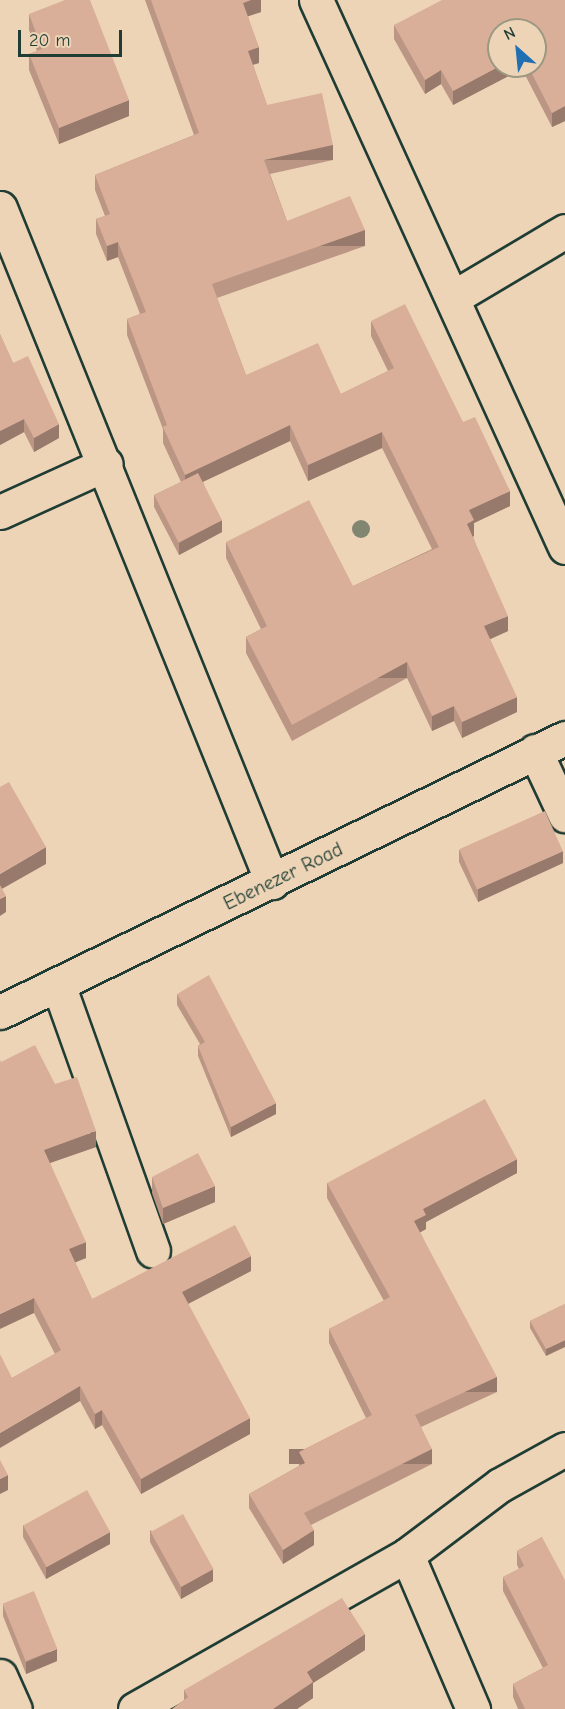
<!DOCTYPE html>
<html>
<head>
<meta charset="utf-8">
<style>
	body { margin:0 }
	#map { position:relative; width:565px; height:1709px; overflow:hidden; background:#eed4b6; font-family:"Comic Neue",sans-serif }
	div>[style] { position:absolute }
	.roads { filter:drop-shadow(2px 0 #1f3d34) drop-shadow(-2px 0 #1f3d34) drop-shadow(0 2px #1f3d34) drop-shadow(0 -2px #1f3d34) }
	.minor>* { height:33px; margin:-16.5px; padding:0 16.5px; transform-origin:16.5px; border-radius:16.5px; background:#eed4b6 }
	.trees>* { width:18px; height:18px; margin:-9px; border-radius:50%; background:#818671 }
	.wall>* { inset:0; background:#bb9684 }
	.shaded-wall>* { inset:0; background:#987a6c; transform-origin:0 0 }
	.building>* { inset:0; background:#d9af9a; transform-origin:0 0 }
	span { translate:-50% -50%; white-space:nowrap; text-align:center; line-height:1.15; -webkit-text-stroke:4.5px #eed4b6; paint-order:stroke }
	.street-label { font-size:20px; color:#1f3d34 }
	.north { position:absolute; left:487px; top:18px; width:60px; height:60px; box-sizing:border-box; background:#eed4b6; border:2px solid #9b9882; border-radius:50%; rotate:333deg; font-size:16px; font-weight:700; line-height:24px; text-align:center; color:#1f3d34 }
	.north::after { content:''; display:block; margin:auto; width:21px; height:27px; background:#1f6fb2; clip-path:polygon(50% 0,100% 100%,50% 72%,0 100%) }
	.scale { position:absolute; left:18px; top:30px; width:104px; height:27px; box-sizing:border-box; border:3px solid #1f3d34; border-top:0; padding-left:8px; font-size:18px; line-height:21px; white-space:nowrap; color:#1f3d34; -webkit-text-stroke:4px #eed4b6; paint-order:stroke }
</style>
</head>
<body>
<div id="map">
	<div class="roads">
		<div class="minor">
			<i style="left:316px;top:0;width:601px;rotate:65.52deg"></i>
			<i style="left:0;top:208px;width:727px;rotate:68.02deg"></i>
			<i style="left:454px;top:297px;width:129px;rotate:-30.7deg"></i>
			<i style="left:0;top:512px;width:116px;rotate:-24.4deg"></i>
			<i style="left:535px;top:751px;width:71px;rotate:64.9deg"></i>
			<i style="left:58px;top:984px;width:283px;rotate:70.4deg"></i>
			<i style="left:0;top:1012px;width:628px;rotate:-25.87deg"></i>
			<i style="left:407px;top:1555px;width:168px;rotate:66.8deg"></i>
			<i style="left:0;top:1676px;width:36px;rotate:66deg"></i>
			<i style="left:135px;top:1709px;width:313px;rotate:-29.5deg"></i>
			<i style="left:407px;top:1555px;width:116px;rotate:-37deg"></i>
			<i style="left:500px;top:1485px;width:74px;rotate:-29deg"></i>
		</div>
	</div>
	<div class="trees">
		<i style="left:361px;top:529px"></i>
	</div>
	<div class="wall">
		<i style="clip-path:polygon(145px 0,261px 0,261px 12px,248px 16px,259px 63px,253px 65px,267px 105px,333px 160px,270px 174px,287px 221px,365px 246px,217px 298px,246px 375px,341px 394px,388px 371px,371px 336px,371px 321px,463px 422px,510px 506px,474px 523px,474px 536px,473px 537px,508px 631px,490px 639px,517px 712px,462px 738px,454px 721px,432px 731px,407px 678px,292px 741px,246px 653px,246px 637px,261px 629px,226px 558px,226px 542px,353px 586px,432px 549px,382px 448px,308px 481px,290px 441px,203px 482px,222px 532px,179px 555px,154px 507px,154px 495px,181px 482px,163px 443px,163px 429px,127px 335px,127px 319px,140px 314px,118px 257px,107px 261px,96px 234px,96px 219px,105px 216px,95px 190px,95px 175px,194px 135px)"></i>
		<i style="clip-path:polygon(evenodd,565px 0,565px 121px,552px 127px,522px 69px,453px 105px,441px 84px,425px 94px,394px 39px,394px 25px,565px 0,535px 30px,535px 66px,499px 66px,535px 30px)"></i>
		<i style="clip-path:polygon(29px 14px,129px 116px,59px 144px,29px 70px,29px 54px,37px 51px,29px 30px)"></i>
		<i style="clip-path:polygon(0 334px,13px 363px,59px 438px,34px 452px,24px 432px,0 445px)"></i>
		<i style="clip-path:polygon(459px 850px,563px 863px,478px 902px,459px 862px)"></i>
		<i style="clip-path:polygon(177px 994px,276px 1114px,231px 1137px,198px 1056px,198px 1046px,200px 1044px,177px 1005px)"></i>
		<i style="clip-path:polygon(1px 1062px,55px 1084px,96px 1147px,50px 1163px,86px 1258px,75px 1262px,92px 1299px,251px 1271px,188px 1304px,250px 1434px,141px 1494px,102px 1425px,95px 1429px,80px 1401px,12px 1378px,55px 1354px,34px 1313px)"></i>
		<i style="clip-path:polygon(517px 1173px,426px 1222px,426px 1229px,420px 1232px,497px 1392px,421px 1427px,432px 1464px,311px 1525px,314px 1545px,283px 1564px,249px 1508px,249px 1494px,299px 1466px,299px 1452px,366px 1418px,329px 1343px,329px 1329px,384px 1301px,327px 1198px,327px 1183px)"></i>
		<i style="clip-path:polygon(152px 1177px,215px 1202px,163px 1224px,152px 1193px)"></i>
		<i style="clip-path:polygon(565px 1304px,546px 1356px,530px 1328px,530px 1321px)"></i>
		<i style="clip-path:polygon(23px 1525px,110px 1544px,46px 1579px,23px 1537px)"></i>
		<i style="clip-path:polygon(150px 1530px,213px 1581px,181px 1599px,150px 1542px)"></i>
		<i style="clip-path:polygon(542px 1537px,565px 1709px,518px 1709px,513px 1697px,513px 1684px,543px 1668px,503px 1591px,503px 1577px,519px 1569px,517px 1565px,517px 1551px)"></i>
		<i style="clip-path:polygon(3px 1604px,57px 1661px,26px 1674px,3px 1616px)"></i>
		<i style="clip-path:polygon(365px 1650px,313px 1683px,313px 1698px,297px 1709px,172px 1709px,184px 1700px,184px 1690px)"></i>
	</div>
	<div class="shaded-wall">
		<i style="clip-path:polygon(251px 0,261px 0,261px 12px,243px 18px,243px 3px)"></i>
		<i style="clip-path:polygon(259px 47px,259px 63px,248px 66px,248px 51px)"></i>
		<i style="clip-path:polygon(500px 66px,522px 66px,522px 69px,453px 105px,453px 91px)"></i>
		<i style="clip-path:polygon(441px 70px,441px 84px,425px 94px,425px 80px)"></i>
		<i style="clip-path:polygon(129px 100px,129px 116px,59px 144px,59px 128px)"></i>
		<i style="clip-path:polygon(565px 106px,565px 121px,552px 127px,552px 113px)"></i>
		<i style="left:333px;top:145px;width:15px;height:71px;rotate:90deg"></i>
		<i style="left:365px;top:230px;width:16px;height:162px;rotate:90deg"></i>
		<i style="clip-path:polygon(118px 242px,118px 257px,107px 261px,107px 246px)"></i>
		<i style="clip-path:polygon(24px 419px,24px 432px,0 445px,0 431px)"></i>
		<i style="clip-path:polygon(59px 424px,59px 438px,34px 452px,34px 438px)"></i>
		<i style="clip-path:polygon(290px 425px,290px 441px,185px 490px,185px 475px)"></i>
		<i style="clip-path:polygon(382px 432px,382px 448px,308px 481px,308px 465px)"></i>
		<i style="clip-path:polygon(510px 491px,510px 506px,474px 523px,474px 536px,467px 539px,467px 524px,469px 510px)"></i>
		<i style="clip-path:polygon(222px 520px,222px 532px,179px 555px,179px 543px)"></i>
		<i style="clip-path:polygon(508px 616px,508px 631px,484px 642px,484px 626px)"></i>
		<i style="left:407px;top:662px;width:16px;height:131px;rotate:90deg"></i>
		<i style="clip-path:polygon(517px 697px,517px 712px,462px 738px,462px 722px)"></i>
		<i style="clip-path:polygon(454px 706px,454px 721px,432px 731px,432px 716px)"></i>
		<i style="clip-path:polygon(46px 847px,46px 864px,0 890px,0 874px)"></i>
		<i style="clip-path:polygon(563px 851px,563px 863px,478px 902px,478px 889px)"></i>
		<i style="clip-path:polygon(6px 896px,6px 912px,0 916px,0 899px)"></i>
		<i style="clip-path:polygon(276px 1103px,276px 1114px,231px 1137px,231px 1127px)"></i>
		<i style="clip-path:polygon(96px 1131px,96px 1147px,44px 1165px,44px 1150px)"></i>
		<i style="clip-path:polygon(517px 1159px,517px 1173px,426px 1222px,426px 1229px,414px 1236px,414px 1221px,423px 1209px)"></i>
		<i style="clip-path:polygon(215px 1186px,215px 1202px,163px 1224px,163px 1208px)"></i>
		<i style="clip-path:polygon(86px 1242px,86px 1258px,69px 1265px,69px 1249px)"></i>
		<i style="clip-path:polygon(251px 1256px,251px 1271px,182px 1307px,182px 1292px)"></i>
		<i style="clip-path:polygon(34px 1298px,34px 1313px,0 1329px,0 1314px)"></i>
		<i style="clip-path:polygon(565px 1340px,565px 1347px,546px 1356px,546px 1349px)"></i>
		<i style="left:497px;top:1377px;width:15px;height:90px;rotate:90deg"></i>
		<i style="clip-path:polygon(80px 1386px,80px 1401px,0 1448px,0 1433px)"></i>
		<i style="clip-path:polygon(102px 1410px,102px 1425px,95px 1429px,95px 1414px)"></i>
		<i style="clip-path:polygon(250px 1418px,250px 1434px,141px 1494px,141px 1479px)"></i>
		<i style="left:432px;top:1449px;width:15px;height:143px;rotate:90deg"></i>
		<i style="clip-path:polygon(8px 1475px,8px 1490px,0 1494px,0 1479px)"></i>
		<i style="clip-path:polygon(314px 1530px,314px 1545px,283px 1564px,283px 1550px)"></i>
		<i style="clip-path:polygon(110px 1532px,110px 1544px,46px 1579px,46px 1567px)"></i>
		<i style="clip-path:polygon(213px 1569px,213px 1581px,181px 1599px,181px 1586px)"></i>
		<i style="clip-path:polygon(365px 1634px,365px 1650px,313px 1683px,313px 1698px,297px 1709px,273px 1709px,307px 1672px)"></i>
		<i style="clip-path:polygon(57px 1649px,57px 1661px,26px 1674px,26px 1662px)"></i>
	</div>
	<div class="building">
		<i style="clip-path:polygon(65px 0,90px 0,129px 100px,59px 128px,29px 54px,42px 49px,29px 14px)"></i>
		<i style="clip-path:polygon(151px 0,251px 0,243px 3px,259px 47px,248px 51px,267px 105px,322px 93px,333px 145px,264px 160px,287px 221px,350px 196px,365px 230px,212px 284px,246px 375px,318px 343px,341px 394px,394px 368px,371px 321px,405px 304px,463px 422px,475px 417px,510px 491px,469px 510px,474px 520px,467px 524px,508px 616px,484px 626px,517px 697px,462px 722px,454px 706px,432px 716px,407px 662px,292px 725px,246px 637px,267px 626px,226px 542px,309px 500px,353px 586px,439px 547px,382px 432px,308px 465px,290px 425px,185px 475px,163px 427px,167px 425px,127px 319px,146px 312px,118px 242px,107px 246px,96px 219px,110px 214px,95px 175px,199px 133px)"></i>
		<i style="clip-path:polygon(442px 0,565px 0,565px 106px,552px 113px,528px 66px,535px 66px,535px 30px,499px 30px,499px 66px,500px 66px,453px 91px,441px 70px,425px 80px,394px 25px)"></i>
		<i style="clip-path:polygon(0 334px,13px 363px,28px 356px,59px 424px,34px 438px,24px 419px,0 431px)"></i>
		<i style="left:198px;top:473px;width:53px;height:49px;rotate:63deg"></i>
		<i style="clip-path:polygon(9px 782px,46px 847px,0 874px,0 787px)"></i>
		<i style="left:545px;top:811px;width:44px;height:94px;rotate:66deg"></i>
		<i style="clip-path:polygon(0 885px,6px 896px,0 899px)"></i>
		<i style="clip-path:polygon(209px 975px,276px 1103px,231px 1127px,198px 1046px,205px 1042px,177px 994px)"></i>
		<i style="clip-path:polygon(35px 1045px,55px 1084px,77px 1077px,96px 1131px,44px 1150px,86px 1242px,69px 1249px,92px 1299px,235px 1225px,251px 1256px,182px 1292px,250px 1418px,141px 1479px,102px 1410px,95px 1414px,80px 1386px,0 1433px,0 1354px,12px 1378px,61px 1350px,34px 1298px,0 1314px,0 1060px,1px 1062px)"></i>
		<i style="clip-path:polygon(485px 1099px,517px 1159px,423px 1209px,426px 1215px,414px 1221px,497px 1377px,415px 1415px,432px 1449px,304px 1513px,314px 1530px,283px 1550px,249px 1494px,305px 1463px,299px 1452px,372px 1415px,329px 1329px,390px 1297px,327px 1183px)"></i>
		<i style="clip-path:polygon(198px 1153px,215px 1186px,163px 1208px,152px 1177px)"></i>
		<i style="clip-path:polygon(565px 1304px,565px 1340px,546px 1349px,530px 1321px)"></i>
		<i style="clip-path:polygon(0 1460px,8px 1475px,0 1479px)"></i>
		<i style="left:87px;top:1490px;width:48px;height:73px;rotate:61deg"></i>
		<i style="left:183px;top:1514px;width:63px;height:37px;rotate:61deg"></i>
		<i style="clip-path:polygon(542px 1537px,565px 1580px,565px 1709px,525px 1709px,513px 1684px,548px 1665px,503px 1577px,524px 1566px,517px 1551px)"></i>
		<i style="left:34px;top:1591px;width:62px;height:34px;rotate:68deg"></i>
		<i style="clip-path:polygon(342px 1598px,365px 1634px,307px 1672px,313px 1682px,273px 1709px,172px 1709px,188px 1697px,184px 1690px)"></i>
	</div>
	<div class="street-label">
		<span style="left:283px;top:876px;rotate:-26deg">Ebenezer Road</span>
	</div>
	<div class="north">N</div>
	<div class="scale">20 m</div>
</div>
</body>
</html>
